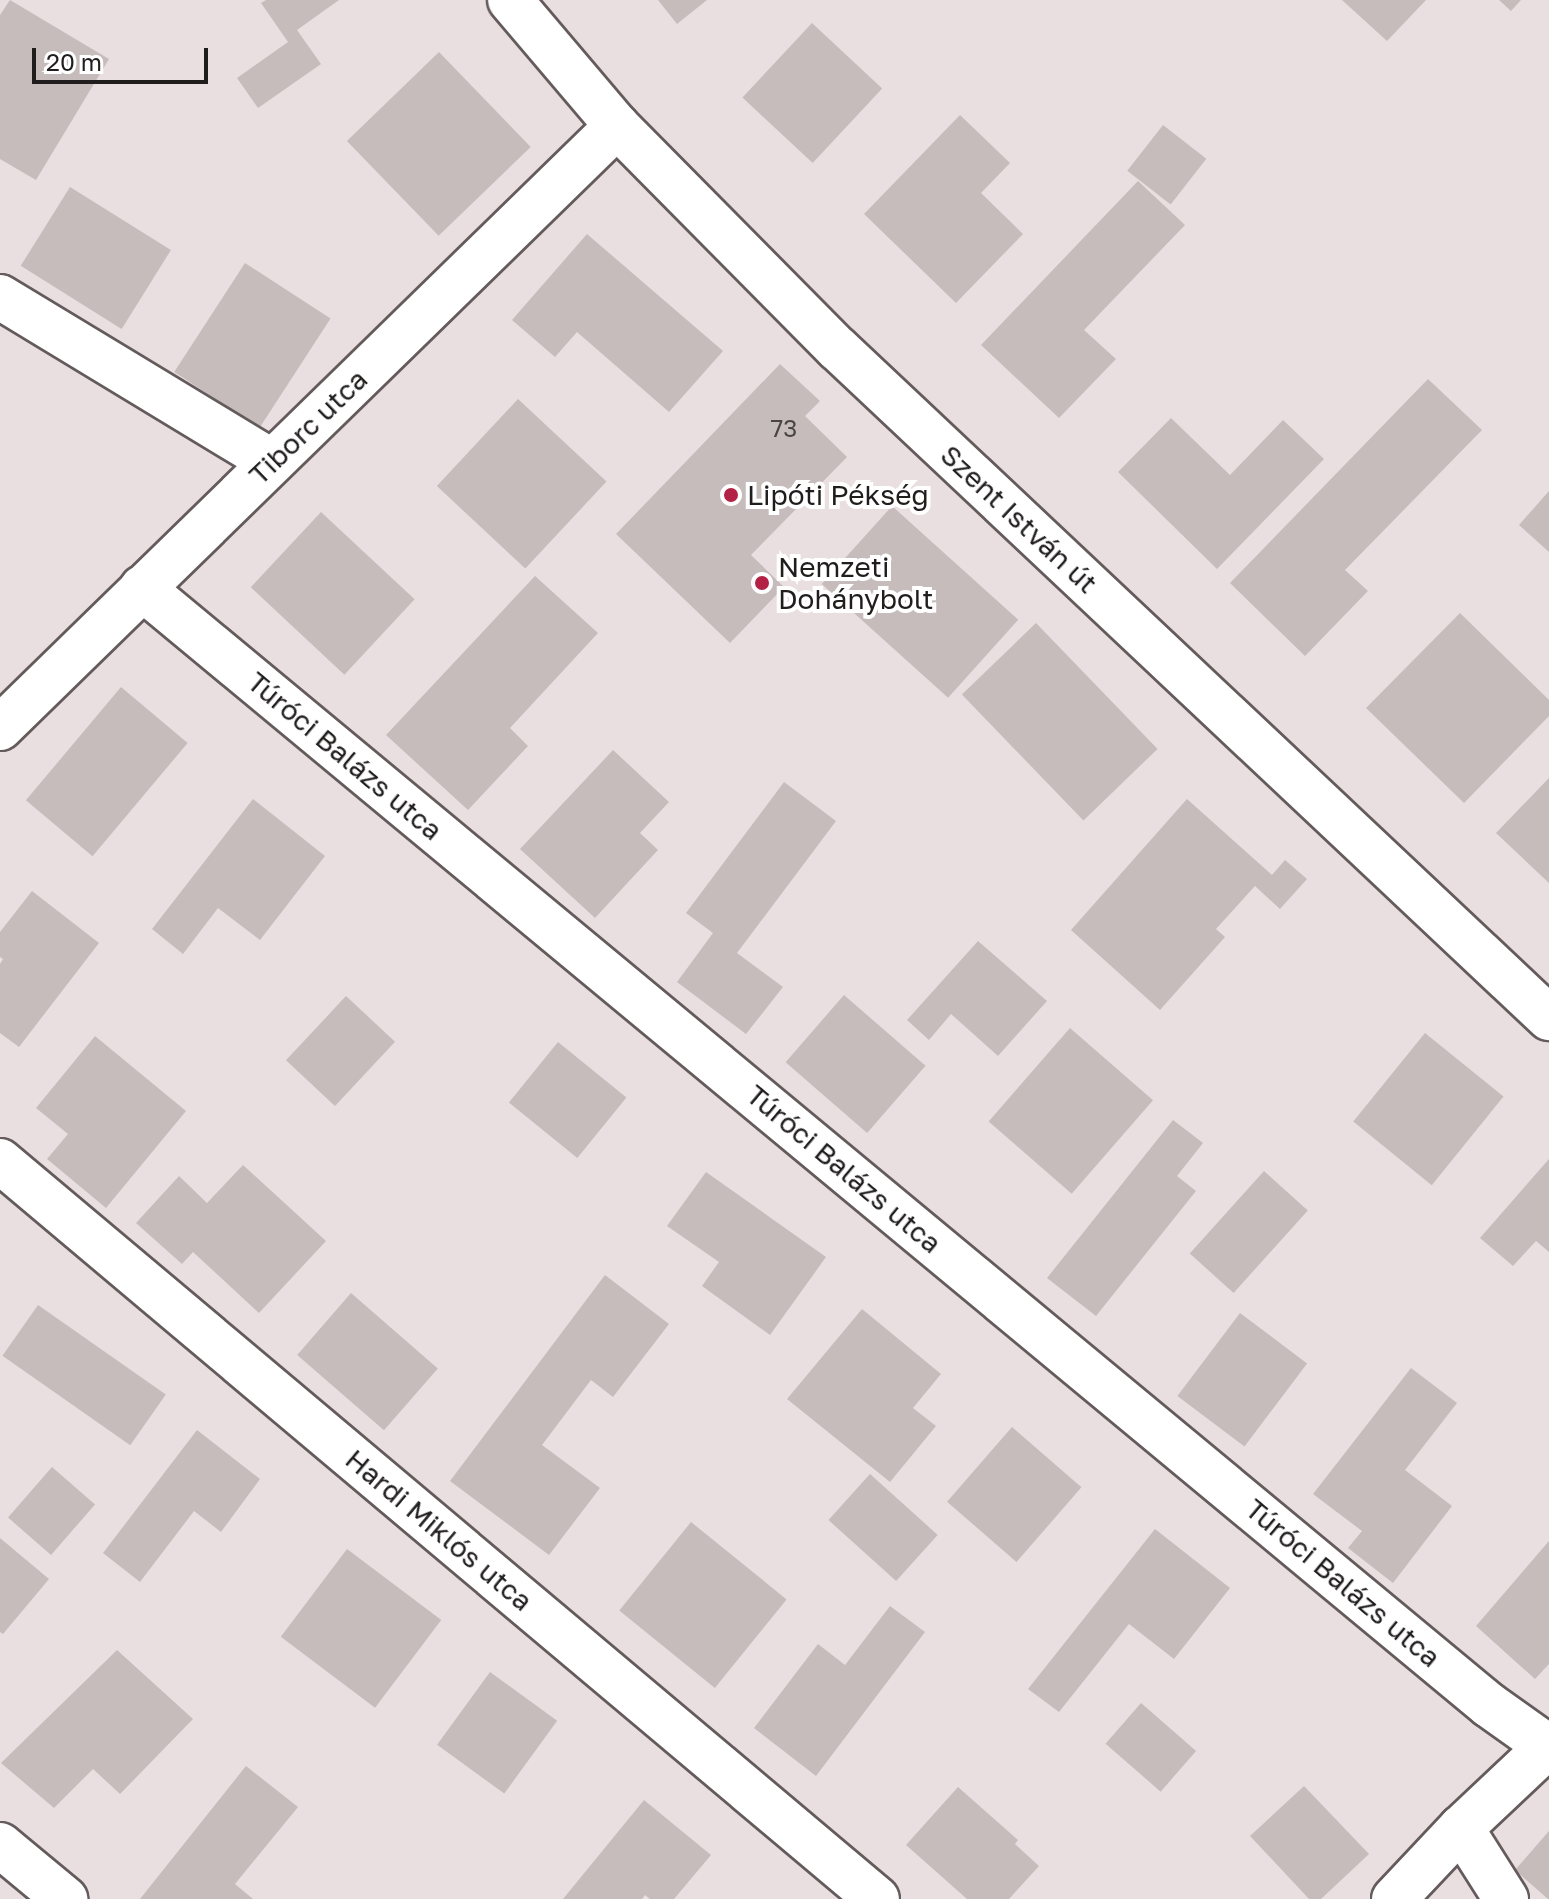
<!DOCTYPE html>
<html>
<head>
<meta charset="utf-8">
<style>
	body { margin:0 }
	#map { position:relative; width:1549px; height:1899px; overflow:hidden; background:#eadfe0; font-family:"Golos Text",sans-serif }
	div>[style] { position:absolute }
	.building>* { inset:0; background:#c6bcbc; transform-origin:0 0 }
	.roads { filter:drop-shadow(2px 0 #645b5c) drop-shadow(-2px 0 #645b5c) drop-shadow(0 2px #645b5c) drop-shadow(0 -2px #645b5c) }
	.minor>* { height:44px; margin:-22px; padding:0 22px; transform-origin:22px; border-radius:22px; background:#fff }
	.dots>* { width:22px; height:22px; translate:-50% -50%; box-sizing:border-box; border:4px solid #fff; border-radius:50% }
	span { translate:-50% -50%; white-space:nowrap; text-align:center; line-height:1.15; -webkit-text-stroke:8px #fff; paint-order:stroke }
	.number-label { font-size:24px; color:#4a4545 }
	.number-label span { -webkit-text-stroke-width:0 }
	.street-label { font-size:28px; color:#201d1d }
	.poi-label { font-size:28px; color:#201d1d }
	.left { translate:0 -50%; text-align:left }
	.scale { position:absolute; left:32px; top:48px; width:176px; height:36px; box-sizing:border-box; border:4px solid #201d1d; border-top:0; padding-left:10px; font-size:24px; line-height:28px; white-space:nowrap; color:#201d1d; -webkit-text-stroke:6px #fff; paint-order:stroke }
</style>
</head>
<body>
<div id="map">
	<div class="building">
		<i style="clip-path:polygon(10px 0,109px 59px,36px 180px,0 159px,0 15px)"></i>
		<i style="clip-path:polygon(266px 0,339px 0,297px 30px,321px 64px,258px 108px,237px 78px,288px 42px,261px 3px)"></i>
		<i style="clip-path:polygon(658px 0,707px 0,677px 24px)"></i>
		<i style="clip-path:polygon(1342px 0,1426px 0,1387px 41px)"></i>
		<i style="clip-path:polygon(1499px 0,1521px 0,1511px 11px)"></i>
		<i style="left:812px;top:23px;width:96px;height:102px;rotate:43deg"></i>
		<i style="left:439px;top:52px;width:132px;height:128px;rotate:46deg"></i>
		<i style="clip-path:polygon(960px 115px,1010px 163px,981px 193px,1023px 234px,956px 303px,864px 214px)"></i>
		<i style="left:1163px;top:125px;width:55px;height:58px;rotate:38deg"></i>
		<i style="clip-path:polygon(1138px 181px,1185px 225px,1084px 330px,1116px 359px,1059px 418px,981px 345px)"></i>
		<i style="left:70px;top:187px;width:119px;height:93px;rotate:32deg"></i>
		<i style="clip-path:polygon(587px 234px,723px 351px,669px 412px,577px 332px,555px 357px,512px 320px)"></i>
		<i style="left:245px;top:263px;width:102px;height:130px;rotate:33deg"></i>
		<i style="clip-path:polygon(780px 364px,820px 401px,805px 416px,847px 457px,751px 555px,784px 587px,730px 643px,616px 534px)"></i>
		<i style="clip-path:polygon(1428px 379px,1482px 430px,1345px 570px,1368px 591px,1305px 656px,1230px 583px)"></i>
		<i style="left:518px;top:399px;width:121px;height:119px;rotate:43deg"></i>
		<i style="clip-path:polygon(1171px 418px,1230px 475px,1283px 420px,1324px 459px,1217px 569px,1118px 472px)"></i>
		<i style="clip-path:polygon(1549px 491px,1549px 552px,1519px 525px)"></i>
		<i style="left:892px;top:506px;width:170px;height:105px;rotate:42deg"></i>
		<i style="left:321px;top:512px;width:128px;height:103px;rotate:43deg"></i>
		<i style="clip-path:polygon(535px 576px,598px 633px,510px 728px,528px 746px,468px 810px,386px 735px)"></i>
		<i style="clip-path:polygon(1460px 613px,1549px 700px,1549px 716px,1464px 803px,1366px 708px)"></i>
		<i style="left:1036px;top:623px;width:175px;height:103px;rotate:46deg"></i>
		<i style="left:121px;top:687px;width:87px;height:148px;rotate:40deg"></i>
		<i style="clip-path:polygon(613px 750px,669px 802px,640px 833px,658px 850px,595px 918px,520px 849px)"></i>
		<i style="clip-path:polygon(1549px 778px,1549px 883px,1496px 833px)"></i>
		<i style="clip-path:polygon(784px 782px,836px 821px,737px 953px,783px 987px,746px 1034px,677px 982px,713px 933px,686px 913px)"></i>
		<i style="clip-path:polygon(253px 799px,325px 856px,260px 940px,218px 908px,183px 954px,152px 929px)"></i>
		<i style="clip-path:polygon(1187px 799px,1272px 875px,1285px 860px,1307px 879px,1280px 909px,1255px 886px,1216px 929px,1225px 937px,1160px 1010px,1071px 930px)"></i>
		<i style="clip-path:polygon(32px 891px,99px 943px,19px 1047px,0 1033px,0 964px,3px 959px,0 957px,0 932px)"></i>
		<i style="clip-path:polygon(978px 941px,1047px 1001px,998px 1056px,951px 1014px,929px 1040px,907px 1020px)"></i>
		<i style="left:844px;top:995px;width:108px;height:89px;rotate:41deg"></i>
		<i style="left:346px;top:996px;width:67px;height:88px;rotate:43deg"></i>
		<i style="left:1070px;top:1028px;width:110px;height:124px;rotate:41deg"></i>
		<i style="left:1425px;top:1033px;width:101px;height:114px;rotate:39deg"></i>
		<i style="clip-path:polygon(95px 1036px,186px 1111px,106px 1208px,47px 1159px,68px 1134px,36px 1108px)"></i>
		<i style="left:558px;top:1042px;width:88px;height:78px;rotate:39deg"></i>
		<i style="clip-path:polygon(1173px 1120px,1203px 1143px,1177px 1176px,1196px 1191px,1096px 1316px,1047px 1278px)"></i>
		<i style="clip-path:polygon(1549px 1159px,1549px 1252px,1536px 1241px,1513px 1266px,1480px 1238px)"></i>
		<i style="clip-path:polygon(243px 1165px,326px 1241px,259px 1313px,193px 1252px,182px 1264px,136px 1223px,179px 1176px,207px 1203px)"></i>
		<i style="left:1264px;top:1171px;width:59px;height:111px;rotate:42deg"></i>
		<i style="clip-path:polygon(706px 1172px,826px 1257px,770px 1335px,702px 1286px,719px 1262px,667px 1226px)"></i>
		<i style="clip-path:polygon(605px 1275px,669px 1324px,613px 1397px,591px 1380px,542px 1445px,600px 1488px,549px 1555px,450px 1481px)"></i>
		<i style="left:351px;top:1293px;width:115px;height:82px;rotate:41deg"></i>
		<i style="left:38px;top:1305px;width:156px;height:62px;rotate:35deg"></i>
		<i style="clip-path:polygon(862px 1309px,941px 1374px,913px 1408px,936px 1426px,890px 1482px,787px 1399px)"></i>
		<i style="left:1240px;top:1313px;width:84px;height:104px;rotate:37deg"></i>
		<i style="clip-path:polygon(1411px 1368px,1457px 1403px,1405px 1470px,1452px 1506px,1393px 1583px,1348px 1548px,1362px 1531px,1313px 1494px)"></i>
		<i style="left:1012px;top:1427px;width:92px;height:99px;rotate:41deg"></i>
		<i style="clip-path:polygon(197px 1430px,260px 1479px,221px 1532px,194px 1511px,140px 1582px,103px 1553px)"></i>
		<i style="left:52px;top:1467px;width:57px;height:67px;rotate:41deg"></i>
		<i style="left:870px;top:1474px;width:91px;height:62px;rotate:42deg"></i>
		<i style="left:691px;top:1522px;width:123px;height:114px;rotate:39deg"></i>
		<i style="clip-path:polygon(1155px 1529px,1230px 1588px,1174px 1659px,1129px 1624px,1059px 1712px,1028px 1689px)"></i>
		<i style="clip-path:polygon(0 1538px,49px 1579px,3px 1634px,0 1632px)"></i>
		<i style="clip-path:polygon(1549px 1541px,1549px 1664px,1535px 1679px,1476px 1626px)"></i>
		<i style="left:347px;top:1549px;width:118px;height:110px;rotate:37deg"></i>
		<i style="clip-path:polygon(890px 1606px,925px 1632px,816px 1776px,754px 1728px,818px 1644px,845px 1665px)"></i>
		<i style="clip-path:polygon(117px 1650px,193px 1719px,120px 1794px,93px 1769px,54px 1808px,1px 1763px)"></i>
		<i style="left:490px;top:1672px;width:83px;height:90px;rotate:36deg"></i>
		<i style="left:1141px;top:1703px;width:73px;height:54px;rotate:41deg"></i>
		<i style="clip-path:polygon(246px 1766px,298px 1807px,235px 1884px,253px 1899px,140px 1899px)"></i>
		<i style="clip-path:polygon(1304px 1786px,1369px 1854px,1321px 1899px,1309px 1899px,1250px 1836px)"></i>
		<i style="clip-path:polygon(958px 1787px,1018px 1840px,1015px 1844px,1039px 1866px,1009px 1899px,967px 1899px,906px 1845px)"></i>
		<i style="clip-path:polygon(644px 1800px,711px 1855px,674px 1899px,650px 1899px,645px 1895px,642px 1899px,563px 1899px)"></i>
		<i style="clip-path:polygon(1549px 1831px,1549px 1899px,1548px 1899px,1515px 1870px)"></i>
	</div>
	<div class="roads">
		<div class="minor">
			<i style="left:510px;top:0;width:165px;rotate:49.7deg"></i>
			<i style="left:617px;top:126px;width:313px;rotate:45.3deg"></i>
			<i style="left:837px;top:348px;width:978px;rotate:43.26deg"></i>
			<i style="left:0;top:297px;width:318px;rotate:31.2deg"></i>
			<i style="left:142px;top:588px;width:1750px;rotate:39.67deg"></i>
			<i style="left:1489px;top:1705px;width:72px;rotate:35.4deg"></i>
			<i style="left:0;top:728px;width:862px;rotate:-44.3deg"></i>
			<i style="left:0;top:1161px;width:1146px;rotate:40.08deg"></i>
			<i style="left:1461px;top:1828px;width:84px;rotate:57.6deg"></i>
			<i style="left:0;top:1845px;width:85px;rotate:39.7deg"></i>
			<i style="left:1394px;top:1899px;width:98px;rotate:-46.7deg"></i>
			<i style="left:1461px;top:1828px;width:121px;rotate:-43.3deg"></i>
		</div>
	</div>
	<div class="dots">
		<i style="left:731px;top:495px;background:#b32144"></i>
		<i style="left:762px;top:583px;background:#b32144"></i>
	</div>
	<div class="number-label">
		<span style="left:784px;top:428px">73</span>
	</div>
	<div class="street-label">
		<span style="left:308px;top:427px;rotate:-44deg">Tiborc utca</span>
		<span style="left:1019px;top:519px;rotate:43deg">Szent István út</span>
		<span style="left:345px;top:756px;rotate:40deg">Túróci Balázs utca</span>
		<span style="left:844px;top:1169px;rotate:40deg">Túróci Balázs utca</span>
		<span style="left:439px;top:1530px;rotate:40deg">Hardi Miklós utca</span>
		<span style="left:1343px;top:1583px;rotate:40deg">Túróci Balázs utca</span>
	</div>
	<div class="poi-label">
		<span class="left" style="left:747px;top:495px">Lipóti Pékség</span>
		<span class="left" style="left:778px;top:583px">Nemzeti<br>Dohánybolt</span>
	</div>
	<div class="scale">20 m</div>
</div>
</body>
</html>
